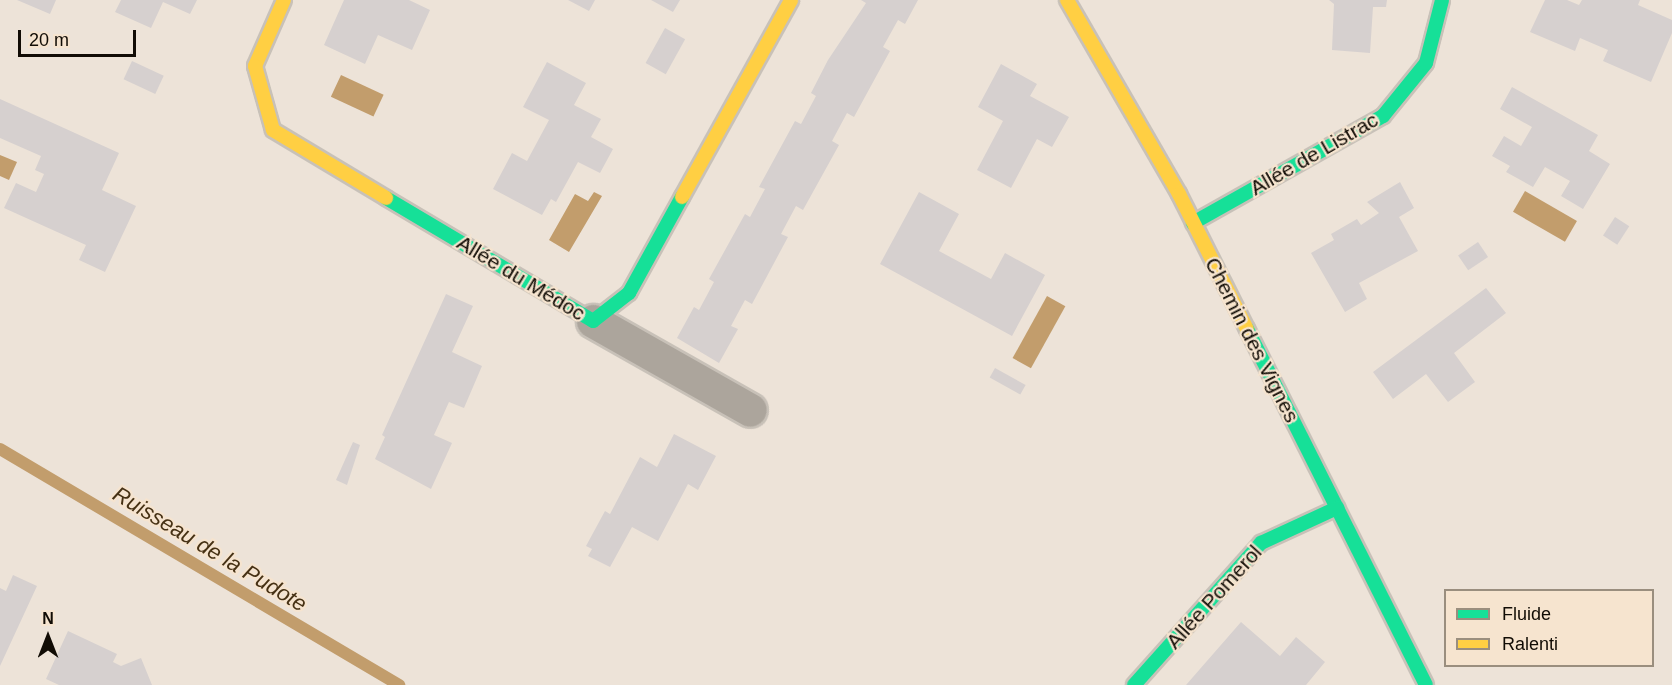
<!DOCTYPE html>
<html>
<head>
<meta charset="utf-8">
<style>
	body { margin:0 }
	#map { position:relative; width:1672px; height:685px; overflow:hidden; background:#ede3d8; font-family:Arial,sans-serif }
	div>[style] { position:absolute }
	.water>* { inset:0; background:#c29d6c; transform-origin:0 0 }
	.stream>* { height:12px; margin:-6px; padding:0 6px; transform-origin:6px; border-radius:6px; background:#c29d6c }
	.building>* { inset:0; background:#d6d0cf; transform-origin:0 0 }
	.roads { filter:drop-shadow(2px 0 #c8c1b8) drop-shadow(-2px 0 #c8c1b8) drop-shadow(0 2px #c8c1b8) drop-shadow(0 -2px #c8c1b8) }
	.street>* { height:33px; margin:-16.5px; padding:0 16.5px; transform-origin:16.5px; border-radius:16.5px; background:#aca59c }
	.fast>* { height:14px; margin:-7px; padding:0 7px; transform-origin:7px; border-radius:7px; background:#16e098 }
	.slow>* { height:14px; margin:-7px; padding:0 7px; transform-origin:7px; border-radius:7px; background:#ffcf43 }
	span { translate:-50% -50%; white-space:nowrap; text-align:center; line-height:1.15; -webkit-text-stroke:4.5px #f6e4cf; paint-order:stroke }
	.street-label { font-size:21px; color:#110c05 }
	.water-label { font-size:22px; color:#463114; font-style:italic }
	.legend { position:absolute; left:1444px; top:589px; width:210px; height:78px; box-sizing:border-box; background:#f6e4cf; border:2px solid #9a8e7e; margin:0; padding:8px 10px; list-style:none; font-size:18px; color:#110c05 }
	.legend li { display:flex; align-items:center; gap:12px; height:30px }
	.legend b { width:30px; border:2px solid #9a8e7e }
	.north { position:absolute; left:18px; top:607px; width:60px; height:60px; -webkit-text-stroke:4px #f6e4cf; paint-order:stroke; rotate:0deg; font-size:16px; font-weight:700; line-height:24px; text-align:center; color:#110c05 }
	.north::after { content:''; display:block; margin:auto; width:21px; height:27px; background:#110c05; clip-path:polygon(50% 0,100% 100%,50% 72%,0 100%) }
	.scale { position:absolute; left:18px; top:30px; width:118px; height:27px; box-sizing:border-box; border:3px solid #110c05; border-top:0; padding-left:8px; font-size:18px; line-height:21px; white-space:nowrap; color:#110c05; -webkit-text-stroke:4px #f6e4cf; paint-order:stroke }
</style>
</head>
<body>
<div id="map">
	<div class="water">
		<i style="left:341px;top:75px;width:47px;height:24px;rotate:25deg"></i>
		<i style="clip-path:polygon(0 155px,17px 162px,9px 180px,0 176px)"></i>
		<i style="left:1525px;top:191px;width:60px;height:24px;rotate:30deg"></i>
		<i style="clip-path:polygon(594px 192px,602px 196px,569px 252px,549px 240px,575px 194px,588px 201px)"></i>
		<i style="left:1047px;top:296px;width:21px;height:71px;rotate:29deg"></i>
	</div>
	<div class="stream">
		<i style="left:0;top:449px;width:464px;rotate:30.6deg"></i>
	</div>
	<div class="building">
		<i style="clip-path:polygon(17px 0,56px 0,50px 14px)"></i>
		<i style="clip-path:polygon(121px 0,197px 0,190px 14px,163px 2px,151px 28px,115px 12px)"></i>
		<i style="clip-path:polygon(344px 0,409px 0,430px 10px,412px 50px,378px 35px,365px 64px,324px 45px)"></i>
		<i style="clip-path:polygon(568px 0,595px 0,589px 11px)"></i>
		<i style="clip-path:polygon(651px 0,680px 0,673px 12px)"></i>
		<i style="clip-path:polygon(861px 0,918px 0,905px 24px,898px 20px,883px 47px,890px 51px,854px 117px,847px 113px,832px 141px,839px 145px,803px 210px,796px 206px,781px 234px,788px 237px,752px 304px,745px 300px,731px 326px,738px 329px,719px 363px,677px 338px,694px 307px,699px 310px,714px 282px,709px 279px,745px 214px,750px 217px,765px 189px,759px 187px,795px 121px,801px 124px,816px 96px,811px 93px,828px 60px,866px 3px)"></i>
		<i style="clip-path:polygon(1329px 0,1387px 0,1386px 7px,1373px 7px,1370px 53px,1332px 50px,1334px 4px)"></i>
		<i style="clip-path:polygon(1545px 0,1567px 0,1579px 5px,1582px 0,1640px 0,1638px 5px,1672px 20px,1672px 33px,1651px 82px,1603px 61px,1608px 50px,1580px 38px,1575px 51px,1530px 32px)"></i>
		<i style="left:665px;top:28px;width:23px;height:40px;rotate:29deg"></i>
		<i style="left:132px;top:61px;width:35px;height:20px;rotate:25deg"></i>
		<i style="clip-path:polygon(547px 62px,586px 83px,574px 105px,601px 119px,591px 137px,613px 149px,600px 173px,578px 162px,556px 202px,551px 199px,542px 215px,493px 189px,512px 153px,527px 161px,549px 120px,523px 107px)"></i>
		<i style="clip-path:polygon(1001px 64px,1037px 84px,1030px 96px,1069px 117px,1052px 147px,1037px 139px,1011px 188px,977px 170px,1003px 121px,978px 107px)"></i>
		<i style="clip-path:polygon(1512px 87px,1598px 135px,1589px 151px,1610px 164px,1583px 209px,1561px 196px,1570px 181px,1545px 167px,1533px 187px,1506px 172px,1510px 166px,1492px 156px,1504px 136px,1521px 146px,1532px 127px,1500px 109px)"></i>
		<i style="clip-path:polygon(0 99px,119px 153px,102px 190px,136px 206px,105px 272px,79px 260px,86px 245px,4px 208px,16px 183px,36px 192px,44px 174px,35px 170px,41px 156px,0 138px)"></i>
		<i style="clip-path:polygon(1400px 182px,1414px 208px,1399px 217px,1418px 251px,1359px 283px,1367px 299px,1345px 312px,1311px 253px,1334px 240px,1331px 234px,1357px 219px,1361px 225px,1379px 213px,1367px 202px)"></i>
		<i style="clip-path:polygon(919px 192px,959px 214px,939px 251px,991px 279px,1005px 253px,1045px 275px,1012px 336px,880px 264px)"></i>
		<i style="left:1615px;top:217px;width:17px;height:22px;rotate:33deg"></i>
		<i style="left:1478px;top:242px;width:18px;height:24px;rotate:56deg"></i>
		<i style="clip-path:polygon(1486px 288px,1506px 313px,1454px 353px,1475px 382px,1448px 402px,1426px 374px,1393px 399px,1373px 372px)"></i>
		<i style="clip-path:polygon(446px 294px,473px 306px,452px 352px,482px 366px,464px 408px,449px 402px,434px 435px,452px 443px,431px 489px,375px 459px,385px 437px,382px 435px)"></i>
		<i style="left:995px;top:368px;width:35px;height:11px;rotate:29deg"></i>
		<i style="clip-path:polygon(674px 434px,716px 456px,698px 490px,688px 484px,658px 541px,632px 527px,610px 567px,588px 556px,592px 549px,586px 546px,605px 511px,610px 514px,640px 457px,657px 467px)"></i>
		<i style="clip-path:polygon(353px 442px,360px 445px,347px 485px,336px 480px)"></i>
		<i style="clip-path:polygon(13px 575px,37px 586px,0 666px,0 588px,6px 591px)"></i>
		<i style="clip-path:polygon(1241px 622px,1280px 656px,1296px 637px,1325px 662px,1306px 685px,1186px 685px)"></i>
		<i style="clip-path:polygon(68px 631px,117px 654px,113px 662px,121px 666px,141px 658px,152px 685px,59px 685px,46px 679px)"></i>
	</div>
	<div class="roads">
		<div class="street">
			<i style="left:593px;top:321px;width:180px;rotate:29.5deg"></i>
		</div>
		<div class="fast">
			<i style="left:386px;top:198px;width:241px;rotate:30.7deg"></i>
			<i style="left:593px;top:321px;width:46px;rotate:-37.9deg"></i>
			<i style="left:629px;top:293px;width:110px;rotate:-61.1deg"></i>
			<i style="left:1193px;top:223px;width:218px;rotate:-29.4deg"></i>
			<i style="left:1383px;top:116px;width:68px;rotate:-50.9deg"></i>
			<i style="left:1426px;top:63px;width:65px;rotate:-75.7deg"></i>
			<i style="left:1247px;top:329px;width:398px;rotate:63.3deg"></i>
			<i style="left:1134px;top:685px;width:191px;rotate:-48.2deg"></i>
			<i style="left:1261px;top:543px;width:84px;rotate:-24.7deg"></i>
		</div>
		<div class="slow">
			<i style="left:284px;top:0;width:72px;rotate:113.7deg"></i>
			<i style="left:255px;top:66px;width:66px;rotate:74.3deg"></i>
			<i style="left:273px;top:130px;width:132px;rotate:31deg"></i>
			<i style="left:1067px;top:0;width:224px;rotate:60deg"></i>
			<i style="left:1179px;top:194px;width:151px;rotate:63.3deg"></i>
			<i style="left:682px;top:197px;width:225px;rotate:-61deg"></i>
		</div>
	</div>
	<div class="street-label">
		<span style="left:1314px;top:154px;rotate:-30deg">Allée de Listrac</span>
		<span style="left:521px;top:278px;rotate:31deg">Allée du Médoc</span>
		<span style="left:1252px;top:340px;rotate:63deg">Chemin des Vignes</span>
		<span style="left:1214px;top:597px;rotate:-48deg">Allée Pomerol</span>
	</div>
	<div class="water-label">
		<span style="left:210px;top:549px;rotate:31deg">Ruisseau de la Pudote</span>
	</div>
	<ul class="legend">
	<li><b style="height:8px;background:#16e098"></b>Fluide</li>
	<li><b style="height:8px;background:#ffcf43"></b>Ralenti</li>
	</ul>
	<div class="north">N</div>
	<div class="scale">20 m</div>
</div>
</body>
</html>
